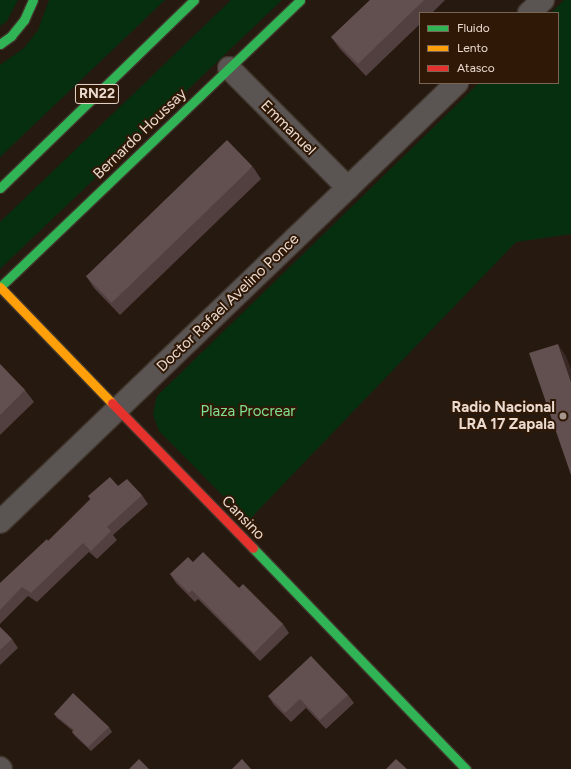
<!DOCTYPE html>
<html>
<head>
<meta charset="utf-8">
<style>
	body { margin:0 }
	#map { position:relative; width:571px; height:769px; overflow:hidden; background:#26190f; font-family:Figtree,sans-serif }
	div>[style] { position:absolute }
	.green>* { inset:0; background:#062f0f }
	.roads { filter:drop-shadow(1px 0 #40352c) drop-shadow(-1px 0 #40352c) drop-shadow(0 1px #40352c) drop-shadow(0 -1px #40352c) }
	.street>* { height:22px; margin:-11px; padding:0 11px; transform-origin:11px; border-radius:11px; background:#5a5452 }
	.fast>* { height:9px; margin:-4.5px; padding:0 4.5px; transform-origin:4.5px; border-radius:4.5px; background:#30b455 }
	.slow>* { height:9px; margin:-4.5px; padding:0 4.5px; transform-origin:4.5px; border-radius:4.5px; background:#ff9f0a }
	.jam>* { height:9px; margin:-4.5px; padding:0 4.5px; transform-origin:4.5px; border-radius:4.5px; background:#e5322d }
	.wall>* { inset:0; background:#523f40 }
	.shaded-wall>* { inset:0; background:#392926 }
	.building>* { inset:0; background:#624f4f; transform-origin:0 0 }
	.dots>* { width:11px; height:11px; translate:-50% -50%; box-sizing:border-box; border:2px solid #2f1806; border-radius:50% }
	span { translate:-50% -50%; white-space:nowrap; text-align:center; line-height:1.15; -webkit-text-stroke:4px #2f1806; paint-order:stroke }
	.shield-label span { padding:1px 3px; background:#2f1806; border:1px solid; border-radius:3px; -webkit-text-stroke-width:0 }
	.shield-label { font-size:14px; color:#ebdacf; font-weight:700 }
	.street-label { font-size:15px; color:#ebdacf }
	.poi-label { font-size:15px; color:#ebdacf; font-weight:700 }
	.right { translate:-100% -50%; text-align:right }
	.park-label { font-size:15px; color:#7fe18e }
	.legend { position:absolute; left:419px; top:12px; width:140px; height:72px; box-sizing:border-box; background:#2f1806; border:1px solid #7a6656; margin:0; padding:5px 7px; list-style:none; font-size:12px; color:#ebdacf }
	.legend li { display:flex; align-items:center; gap:8px; height:20px }
	.legend b { width:20px; border:1px solid #7a6656 }
</style>
</head>
<body>
<div id="map">
	<div class="green">
		<i style="clip-path:polygon(0 0,18px 0,7px 21px,0 26px)"></i>
		<i style="clip-path:polygon(49px 0,165px 0,0 157px,0 65px,24px 48px,38px 30px)"></i>
		<i style="clip-path:polygon(231px 0,282px 0,0 269px,0 222px)"></i>
		<i style="clip-path:polygon(564px 0,571px 0,571px 234px,516px 242px,248px 521px,159px 431px,153px 414px,157px 396px,479px 83px,558px 83px,558px 13px,551px 13px)"></i>
	</div>
	<div class="roads">
		<div class="street">
			<i style="left:529px;top:13px;width:19px;rotate:-43deg"></i>
			<i style="left:229px;top:68px;width:169px;rotate:45.2deg"></i>
			<i style="left:0;top:522px;width:634px;rotate:-43.85deg"></i>
			<i style="left:0;top:768px;width:1px;rotate:45deg"></i>
		</div>
		<div class="fast">
			<i style="left:0;top:44px;width:14px;rotate:-36deg"></i>
			<i style="left:11px;top:36px;width:21px;rotate:-51deg"></i>
			<i style="left:24px;top:20px;width:22px;rotate:-66deg"></i>
			<i style="left:0;top:188px;width:270px;rotate:-44.1deg"></i>
			<i style="left:0;top:287px;width:415px;rotate:-43.7deg"></i>
			<i style="left:253px;top:548px;width:307px;rotate:46.1deg"></i>
		</div>
		<div class="slow">
			<i style="left:0;top:287px;width:161px;rotate:46deg"></i>
		</div>
		<div class="jam">
			<i style="left:112px;top:403px;width:202px;rotate:45.8deg"></i>
		</div>
	</div>
	<div class="wall">
		<i style="clip-path:polygon(370px 0,445px 0,432px 13px,420px 13px,420px 24px,366px 76px,340px 49px,331px 37px)"></i>
		<i style="clip-path:polygon(253px 167px,261px 179px,120px 315px,94px 288px,86px 276px)"></i>
		<i style="clip-path:polygon(0 364px,25px 390px,34px 402px,0 435px)"></i>
		<i style="clip-path:polygon(118px 486px,142px 495px,148px 504px,113px 535px,117px 540px,97px 559px,89px 552px,37px 602px,28px 596px,0 624px,0 583px,48px 541px,90px 499px,88px 496px)"></i>
		<i style="clip-path:polygon(193px 562px,239px 588px,283px 624px,289px 633px,260px 661px,198px 599px,195px 602px,176px 583px,170px 574px)"></i>
		<i style="clip-path:polygon(0 627px,12px 639px,18px 648px,0 665px)"></i>
		<i style="clip-path:polygon(348px 695px,354px 703px,326px 729px,306px 708px,291px 722px,274px 705px,268px 696px)"></i>
		<i style="clip-path:polygon(54px 714px,109px 727px,112px 732px,91px 751px,75px 736px,72px 732px,73px 731px,57px 718px)"></i>
	</div>
	<div class="shaded-wall">
		<i style="clip-path:polygon(558px 344px,566px 356px,571px 369px,571px 382px)"></i>
	</div>
	<div class="building">
		<i style="clip-path:polygon(370px 0,424px 0,358px 64px,331px 37px)"></i>
		<i style="left:227px;top:140px;width:37px;height:196px;rotate:46deg"></i>
		<i style="clip-path:polygon(558px 344px,571px 382px,571px 475px,529px 353px)"></i>
		<i style="clip-path:polygon(0 364px,25px 390px,0 415px)"></i>
		<i style="clip-path:polygon(110px 477px,118px 486px,127px 479px,142px 495px,107px 527px,111px 531px,91px 551px,83px 543px,31px 593px,22px 587px,0 610px,0 583px,47px 539px,48px 541px,91px 499px,88px 496px)"></i>
		<i style="clip-path:polygon(203px 552px,239px 588px,243px 584px,283px 624px,254px 653px,192px 590px,189px 593px,170px 574px,188px 557px,193px 562px)"></i>
		<i style="clip-path:polygon(0 627px,12px 639px,0 650px)"></i>
		<i style="clip-path:polygon(311px 656px,348px 695px,320px 720px,300px 699px,285px 713px,268px 696px)"></i>
		<i style="clip-path:polygon(73px 693px,109px 727px,88px 747px,72px 732px,74px 730px,54px 714px)"></i>
		<i style="clip-path:polygon(139px 759px,149px 769px,129px 769px)"></i>
		<i style="clip-path:polygon(242px 759px,251px 769px,232px 769px)"></i>
		<i style="clip-path:polygon(396px 759px,407px 769px,386px 769px)"></i>
	</div>
	<div class="dots">
		<i style="left:563px;top:416px;background:#a6968c"></i>
	</div>
	<div class="shield-label">
		<span style="left:97px;top:94px">RN22</span>
	</div>
	<div class="street-label">
		<span style="left:288px;top:128px;rotate:45deg">Emmanuel</span>
		<span style="left:140px;top:134px;rotate:-44deg">Bernardo Houssay</span>
		<span style="left:228px;top:303px;rotate:-44deg">Doctor Rafael Avelino Ponce</span>
		<span style="left:243px;top:518px;rotate:46deg">Cansino</span>
	</div>
	<div class="poi-label">
		<span class="right" style="left:555px;top:416px">Radio Nacional<br>LRA 17 Zapala</span>
	</div>
	<div class="park-label">
		<span style="left:248px;top:412px">Plaza Procrear</span>
	</div>
	<ul class="legend">
	<li><b style="height:5px;background:#30b455"></b>Fluido</li>
	<li><b style="height:5px;background:#ff9f0a"></b>Lento</li>
	<li><b style="height:5px;background:#e5322d"></b>Atasco</li>
	</ul>
</div>
</body>
</html>
